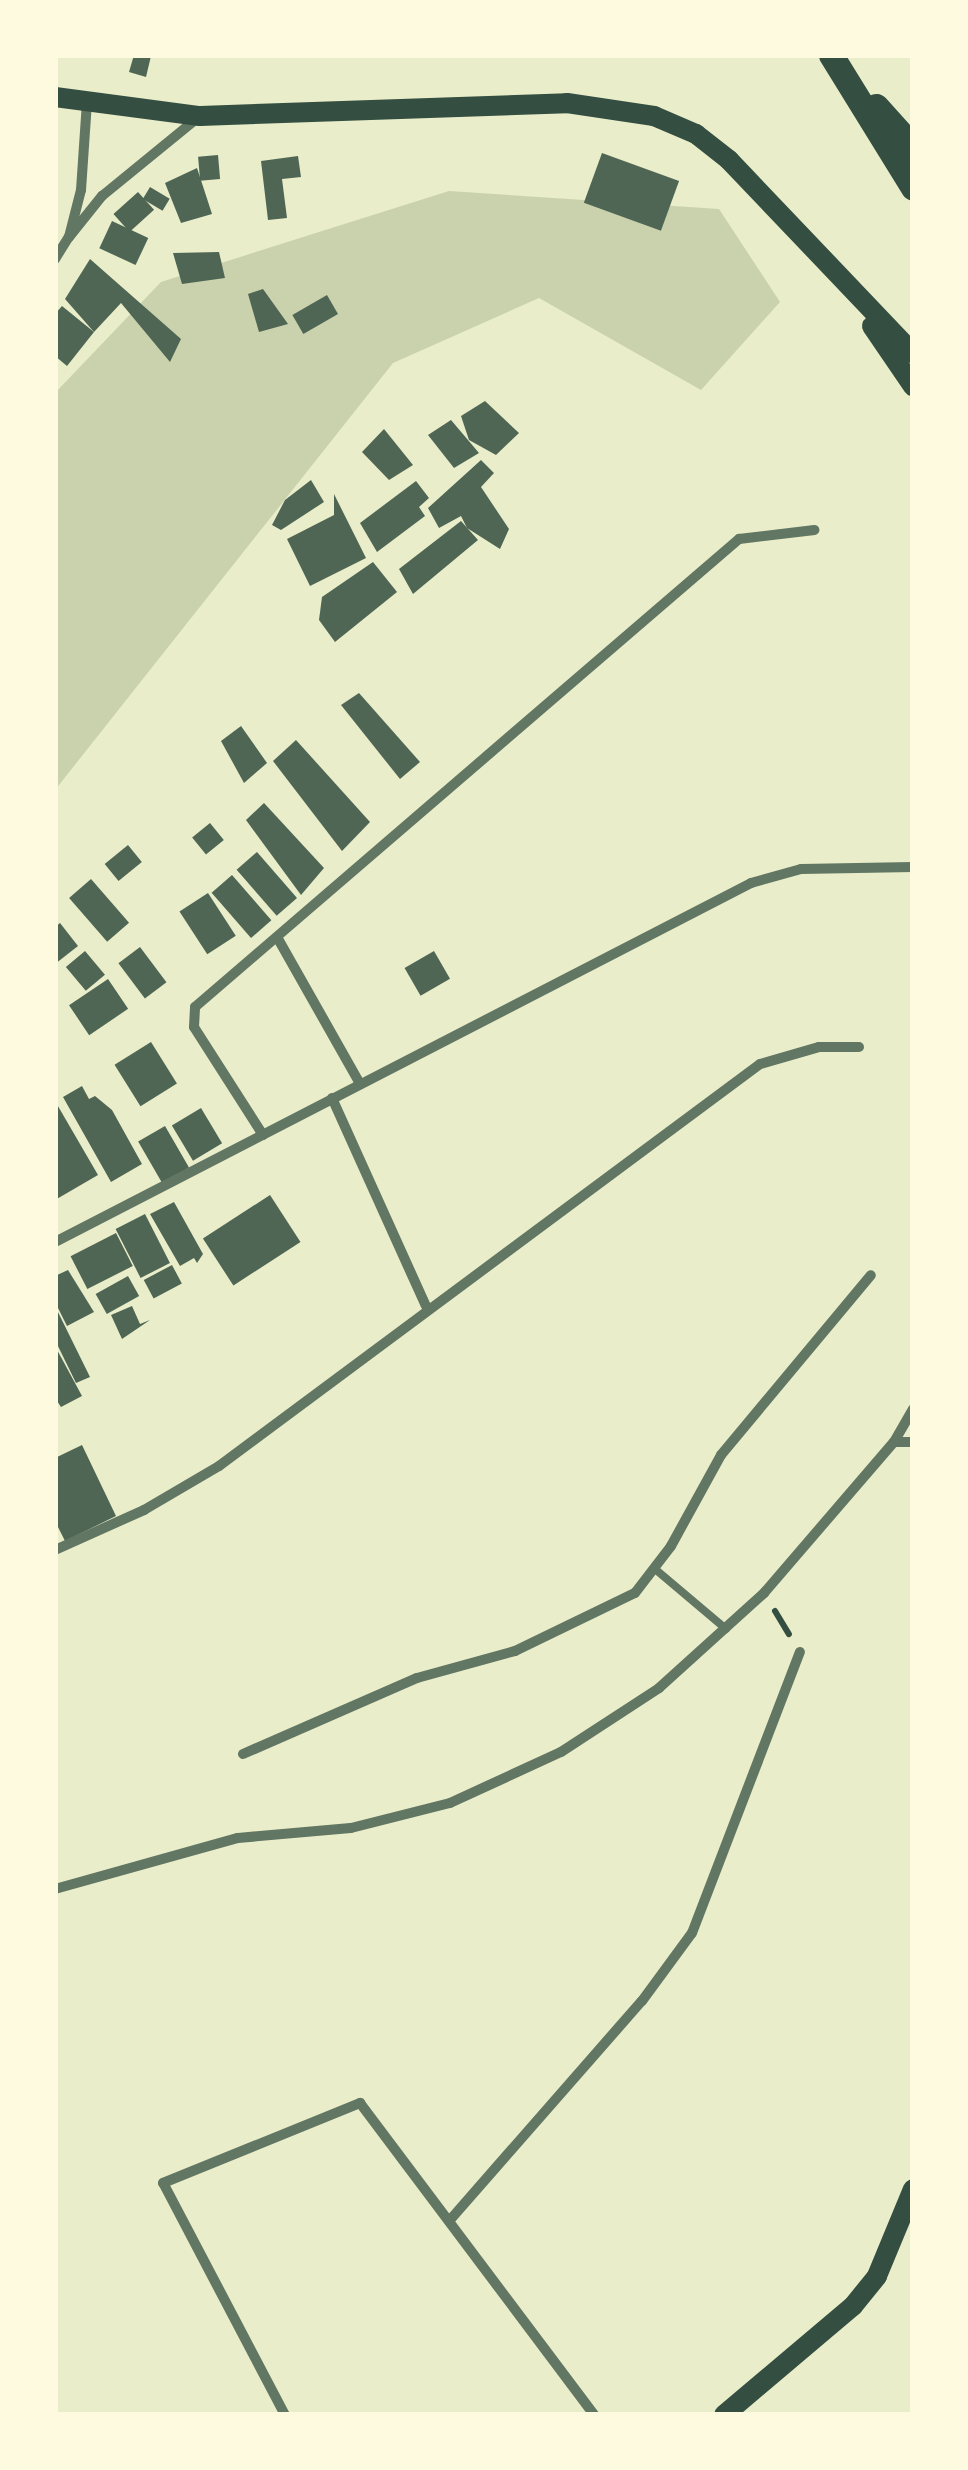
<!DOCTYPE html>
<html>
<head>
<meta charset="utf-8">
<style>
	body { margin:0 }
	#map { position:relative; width:968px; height:2470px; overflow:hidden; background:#e9edc9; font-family:Lora,serif }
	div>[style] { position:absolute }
	.green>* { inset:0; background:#cad2ad }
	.building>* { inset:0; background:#4f6655; transform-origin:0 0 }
	.path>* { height:6px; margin:-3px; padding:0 3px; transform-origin:3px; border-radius:3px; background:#344e41 }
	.service>* { height:8px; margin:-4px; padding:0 4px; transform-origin:4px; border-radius:4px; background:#617663 }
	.minor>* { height:10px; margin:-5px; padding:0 5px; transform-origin:5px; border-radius:5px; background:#617663 }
	.secondary>* { height:20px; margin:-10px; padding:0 10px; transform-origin:10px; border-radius:10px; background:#344e41 }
	.primary>* { height:25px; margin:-12.5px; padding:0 12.5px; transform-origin:12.5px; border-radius:12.5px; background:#344e41 }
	span { translate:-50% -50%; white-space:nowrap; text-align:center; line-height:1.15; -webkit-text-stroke:10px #fefae0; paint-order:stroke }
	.frame { position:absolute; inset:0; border:58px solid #fefae0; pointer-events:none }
</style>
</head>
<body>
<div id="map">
	<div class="green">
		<i style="clip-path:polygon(449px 191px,719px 209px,780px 302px,701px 390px,539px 298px,393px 363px,55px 790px,55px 393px,161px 282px)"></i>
	</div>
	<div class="building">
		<i style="clip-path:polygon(134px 55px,151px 56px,146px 77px,129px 72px)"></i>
		<i style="left:602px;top:153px;width:82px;height:53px;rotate:20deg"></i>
		<i style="left:218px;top:155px;width:24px;height:20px;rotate:85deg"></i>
		<i style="clip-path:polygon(298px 156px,301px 177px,282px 179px,287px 218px,268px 220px,261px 161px)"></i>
		<i style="clip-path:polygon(197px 168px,212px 214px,181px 223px,165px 183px)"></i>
		<i style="left:150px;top:187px;width:23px;height:14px;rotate:31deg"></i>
		<i style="left:138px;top:192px;width:24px;height:33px;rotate:48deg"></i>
		<i style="left:112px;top:221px;width:40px;height:30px;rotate:25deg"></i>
		<i style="clip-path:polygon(219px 252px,225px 278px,182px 284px,173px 253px)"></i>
		<i style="clip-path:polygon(90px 259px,181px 339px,170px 362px,121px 303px,94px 332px,65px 299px)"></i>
		<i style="clip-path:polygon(263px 289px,288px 324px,259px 332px,248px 294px)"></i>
		<i style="left:327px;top:295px;width:22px;height:40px;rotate:60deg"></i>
		<i style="clip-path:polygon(62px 306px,94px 332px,67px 366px,55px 356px,55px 314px)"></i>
		<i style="clip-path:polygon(485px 401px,519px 433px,496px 455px,469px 440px,461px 416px)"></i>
		<i style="clip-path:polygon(451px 420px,479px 453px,454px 468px,428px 435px)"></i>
		<i style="clip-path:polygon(384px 429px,413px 465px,389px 480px,362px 452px)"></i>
		<i style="clip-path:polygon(481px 460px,494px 473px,481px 487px,509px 529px,500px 549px,467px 528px,461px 516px,439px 528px,428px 508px)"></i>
		<i style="clip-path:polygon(311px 480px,324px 502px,281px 530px,272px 525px,285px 500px)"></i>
		<i style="clip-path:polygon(416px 481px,429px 498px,419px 507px,425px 516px,377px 552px,360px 523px)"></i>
		<i style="clip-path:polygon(334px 494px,366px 558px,310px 586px,287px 539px,334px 515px)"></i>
		<i style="clip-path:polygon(461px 521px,478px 540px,413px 594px,399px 569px)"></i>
		<i style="clip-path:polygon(373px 562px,397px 592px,335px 642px,319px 620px,322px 597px)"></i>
		<i style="clip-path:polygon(359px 693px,420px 762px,400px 779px,341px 705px)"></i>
		<i style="clip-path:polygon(241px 726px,267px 763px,244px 783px,221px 741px)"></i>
		<i style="clip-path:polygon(296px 740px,370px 822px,342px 851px,273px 761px)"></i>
		<i style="clip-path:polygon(264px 803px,324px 868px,301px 895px,246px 820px)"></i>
		<i style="left:210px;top:823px;width:22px;height:23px;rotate:51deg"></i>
		<i style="left:128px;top:845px;width:22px;height:30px;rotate:51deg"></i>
		<i style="left:257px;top:852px;width:61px;height:27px;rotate:49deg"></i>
		<i style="left:232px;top:875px;width:60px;height:27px;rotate:49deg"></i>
		<i style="left:91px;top:879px;width:58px;height:29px;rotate:49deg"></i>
		<i style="left:208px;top:893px;width:51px;height:34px;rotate:57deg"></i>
		<i style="clip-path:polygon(60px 923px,78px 946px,55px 964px,55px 927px)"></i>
		<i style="left:140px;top:947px;width:44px;height:27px;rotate:53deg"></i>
		<i style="left:85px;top:951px;width:31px;height:25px;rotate:50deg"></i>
		<i style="left:434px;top:951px;width:32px;height:34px;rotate:60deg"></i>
		<i style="left:108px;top:979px;width:36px;height:47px;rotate:56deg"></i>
		<i style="left:151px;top:1042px;width:49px;height:43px;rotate:58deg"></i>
		<i style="clip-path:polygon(82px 1086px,89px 1099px,95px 1096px,112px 1110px,142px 1164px,111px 1182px,63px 1097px)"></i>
		<i style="clip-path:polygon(55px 1101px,98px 1175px,55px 1200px)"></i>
		<i style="left:201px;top:1108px;width:41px;height:34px;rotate:59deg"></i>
		<i style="left:165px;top:1126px;width:48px;height:31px;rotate:60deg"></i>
		<i style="left:270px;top:1195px;width:56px;height:80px;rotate:57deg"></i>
		<i style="clip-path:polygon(174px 1202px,203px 1254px,197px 1263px,194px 1258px,180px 1266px,150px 1214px)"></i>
		<i style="left:145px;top:1214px;width:55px;height:33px;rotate:63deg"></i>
		<i style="left:116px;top:1233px;width:37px;height:51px;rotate:63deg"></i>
		<i style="left:172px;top:1265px;width:21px;height:32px;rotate:62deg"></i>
		<i style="clip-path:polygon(68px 1270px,94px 1312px,67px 1326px,55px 1302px,55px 1276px)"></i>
		<i style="left:128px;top:1276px;width:23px;height:37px;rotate:61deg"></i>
		<i style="clip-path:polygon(55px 1306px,90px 1377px,76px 1383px,55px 1340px)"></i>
		<i style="clip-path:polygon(132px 1306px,140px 1324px,150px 1320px,122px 1339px,111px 1315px)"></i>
		<i style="clip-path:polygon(55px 1346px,82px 1396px,61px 1407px,55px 1398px)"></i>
		<i style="clip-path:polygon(82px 1445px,116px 1516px,65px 1541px,55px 1521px,55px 1458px)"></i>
	</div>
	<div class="path">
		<i style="left:775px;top:1611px;width:27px;rotate:59deg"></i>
	</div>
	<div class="service">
		<i style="left:655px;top:1569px;width:93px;rotate:40.2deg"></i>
	</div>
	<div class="minor">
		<i style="left:69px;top:237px;width:53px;rotate:-51.2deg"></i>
		<i style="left:102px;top:196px;width:127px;rotate:-39.2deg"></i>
		<i style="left:55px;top:259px;width:26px;rotate:-58deg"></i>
		<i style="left:69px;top:237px;width:49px;rotate:-75.7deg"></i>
		<i style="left:81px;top:190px;width:87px;rotate:-86.1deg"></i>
		<i style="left:277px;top:937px;width:169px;rotate:60.5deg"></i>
		<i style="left:332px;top:1098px;width:228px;rotate:65.7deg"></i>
		<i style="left:263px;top:1135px;width:128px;rotate:-122.6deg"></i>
		<i style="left:194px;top:1027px;width:20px;rotate:-87deg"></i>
		<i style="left:195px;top:1007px;width:718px;rotate:-40.71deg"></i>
		<i style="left:739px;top:539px;width:76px;rotate:-6.8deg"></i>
		<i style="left:55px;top:1242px;width:783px;rotate:-27.28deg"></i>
		<i style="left:751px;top:883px;width:52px;rotate:-15.6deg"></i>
		<i style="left:801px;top:869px;width:112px;rotate:-1deg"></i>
		<i style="left:894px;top:1442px;width:19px"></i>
		<i style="left:55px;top:1550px;width:98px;rotate:-24.2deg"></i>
		<i style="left:144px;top:1510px;width:87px;rotate:-30.4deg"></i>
		<i style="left:219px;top:1466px;width:674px;rotate:-36.61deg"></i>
		<i style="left:760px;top:1064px;width:61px;rotate:-16.1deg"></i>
		<i style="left:819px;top:1047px;width:40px"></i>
		<i style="left:243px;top:1754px;width:190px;rotate:-23.6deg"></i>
		<i style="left:417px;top:1678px;width:102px;rotate:-15.4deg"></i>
		<i style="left:515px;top:1651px;width:133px;rotate:-25.8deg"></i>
		<i style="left:635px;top:1593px;width:59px;rotate:-52.5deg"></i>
		<i style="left:671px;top:1546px;width:104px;rotate:-61.2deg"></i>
		<i style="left:721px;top:1455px;width:234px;rotate:-50.2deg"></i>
		<i style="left:55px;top:1889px;width:190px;rotate:-15.6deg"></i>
		<i style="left:238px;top:1838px;width:113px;rotate:-5.1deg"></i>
		<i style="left:351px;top:1828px;width:102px;rotate:-14.2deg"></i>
		<i style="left:450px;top:1803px;width:122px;rotate:-24.7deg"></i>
		<i style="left:561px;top:1752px;width:117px;rotate:-33.1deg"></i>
		<i style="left:659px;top:1688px;width:142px;rotate:-42.1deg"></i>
		<i style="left:764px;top:1593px;width:199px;rotate:-49.3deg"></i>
		<i style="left:894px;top:1442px;width:38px;rotate:-60deg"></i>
		<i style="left:450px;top:2220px;width:291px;rotate:-48.8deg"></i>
		<i style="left:642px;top:2001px;width:84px;rotate:-53.7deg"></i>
		<i style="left:692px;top:1933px;width:301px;rotate:-69deg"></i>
		<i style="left:285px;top:2415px;width:262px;rotate:-117.7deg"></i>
		<i style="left:163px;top:2183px;width:213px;rotate:-22.1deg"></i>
		<i style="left:360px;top:2103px;width:390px;rotate:53.1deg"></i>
	</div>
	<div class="secondary">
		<i style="left:55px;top:97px;width:146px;rotate:7.5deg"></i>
		<i style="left:200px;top:116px;width:367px;rotate:-2deg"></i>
		<i style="left:567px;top:103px;width:88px;rotate:8.5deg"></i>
		<i style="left:654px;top:116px;width:46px;rotate:23.2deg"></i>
		<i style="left:696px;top:134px;width:42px;rotate:38.2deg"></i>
		<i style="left:729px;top:160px;width:267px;rotate:46.4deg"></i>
		<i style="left:872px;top:326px;width:73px;rotate:55.7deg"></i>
		<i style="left:724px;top:2415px;width:169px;rotate:-40.2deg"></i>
		<i style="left:853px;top:2306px;width:38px;rotate:-51deg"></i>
		<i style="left:877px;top:2276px;width:94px;rotate:-67.5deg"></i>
	</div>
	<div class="primary">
		<i style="left:831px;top:55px;width:156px;rotate:58.3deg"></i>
		<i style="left:876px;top:106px;width:55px;rotate:47.9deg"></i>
	</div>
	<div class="frame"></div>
</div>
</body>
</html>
